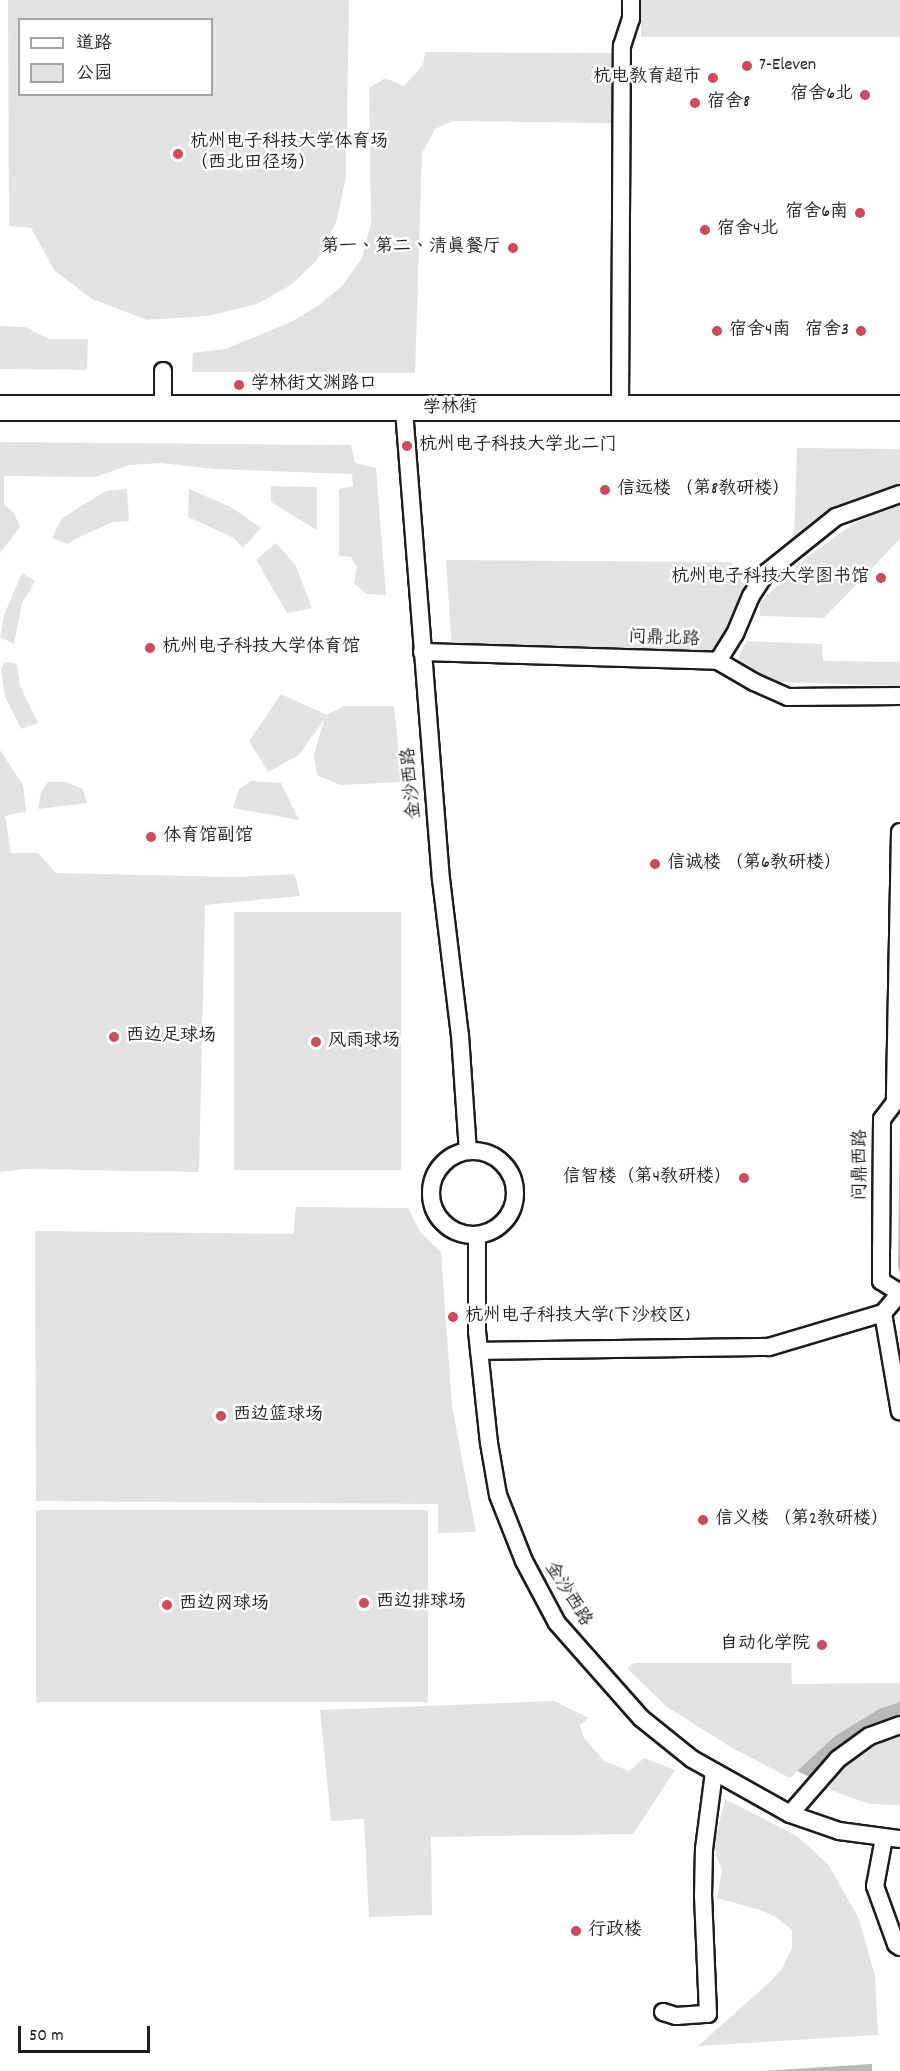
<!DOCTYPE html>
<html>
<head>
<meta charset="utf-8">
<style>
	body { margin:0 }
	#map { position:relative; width:900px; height:2071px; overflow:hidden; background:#fff; font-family:Dekko,"LXGW WenKai TC",sans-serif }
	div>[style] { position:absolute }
	.green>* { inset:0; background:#e2e2e2; transform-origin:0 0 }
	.water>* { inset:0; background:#b8b8b8 }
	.roads { filter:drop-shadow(2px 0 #1c1c1c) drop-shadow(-2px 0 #1c1c1c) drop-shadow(0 2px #1c1c1c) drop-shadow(0 -2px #1c1c1c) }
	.minor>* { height:16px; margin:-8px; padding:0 8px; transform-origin:8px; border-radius:8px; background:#fff }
	.minor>.ring { margin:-8px; padding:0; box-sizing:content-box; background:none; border:16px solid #fff; border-radius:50% }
	.secondary>* { height:24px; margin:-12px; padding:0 12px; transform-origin:12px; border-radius:12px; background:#fff }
	.dots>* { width:16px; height:16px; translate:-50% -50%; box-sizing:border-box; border:3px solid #fff; border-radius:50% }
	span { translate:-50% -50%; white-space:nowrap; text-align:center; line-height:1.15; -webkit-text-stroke:5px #fff; paint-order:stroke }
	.poi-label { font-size:18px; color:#1c1c1c }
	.left { translate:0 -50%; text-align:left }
	.right { translate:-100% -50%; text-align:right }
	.street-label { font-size:18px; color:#1c1c1c }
	.legend { position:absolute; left:18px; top:18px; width:195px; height:78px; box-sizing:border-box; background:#fff; border:2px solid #a4a4a4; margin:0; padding:8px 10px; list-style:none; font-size:18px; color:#1c1c1c }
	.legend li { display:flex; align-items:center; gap:12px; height:30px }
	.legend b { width:30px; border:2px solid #a4a4a4 }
	.scale { position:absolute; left:18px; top:2026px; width:132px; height:27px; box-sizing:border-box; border:3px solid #1c1c1c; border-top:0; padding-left:8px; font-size:18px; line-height:21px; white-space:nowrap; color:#1c1c1c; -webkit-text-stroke:4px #fff; paint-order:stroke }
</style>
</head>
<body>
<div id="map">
	<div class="green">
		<i style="clip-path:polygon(evenodd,8px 0,349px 0,346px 178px,336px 223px,317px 260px,291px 285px,257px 304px,207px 316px,147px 320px,92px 299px,55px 271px,31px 228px,9px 226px,8px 0,20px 20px,212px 20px,212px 94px,20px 94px,20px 20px)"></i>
		<i style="left:641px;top:0;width:259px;height:37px"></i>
		<i style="clip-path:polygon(425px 52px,612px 53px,611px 123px,453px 121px,435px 129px,422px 153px,415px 373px,192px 372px,193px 353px,225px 349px,291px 322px,319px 305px,342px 286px,362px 258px,371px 223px,369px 88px,385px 78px,404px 86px,423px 65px)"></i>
		<i style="clip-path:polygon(0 326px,25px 327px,49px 339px,88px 339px,87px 370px,0 369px)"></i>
		<i style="clip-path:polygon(0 442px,351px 445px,355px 463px,376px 468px,386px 595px,366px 594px,354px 583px,357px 567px,351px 557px,339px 556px,339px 489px,353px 486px,352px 474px,215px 469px,161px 463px,129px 465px,96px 477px,4px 476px,4px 505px,14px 513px,20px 527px,0 553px)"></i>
		<i style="clip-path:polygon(797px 448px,900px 449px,900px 485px,835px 509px,794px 537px)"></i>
		<i style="clip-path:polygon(271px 486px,317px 487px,317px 530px,271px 502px)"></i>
		<i style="clip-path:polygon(127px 489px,129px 521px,113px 522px,75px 539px,68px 544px,52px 538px,62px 518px,106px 491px)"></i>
		<i style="clip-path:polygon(189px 489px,231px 507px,261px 528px,243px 548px,234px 538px,188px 517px)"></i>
		<i style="clip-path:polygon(900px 505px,900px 539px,824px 618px,760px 616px,760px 602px,806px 558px,856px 522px)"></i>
		<i style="clip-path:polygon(276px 543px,296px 566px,312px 608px,287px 613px,256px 560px)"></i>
		<i style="clip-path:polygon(446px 560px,731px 562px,751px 596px,718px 661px,452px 652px)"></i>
		<i style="clip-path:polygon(22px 573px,35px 581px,22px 603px,14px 644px,0 637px,4px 615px)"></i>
		<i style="clip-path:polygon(746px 641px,822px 644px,823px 661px,900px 662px,900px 686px,778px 682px,760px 676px,736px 663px)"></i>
		<i style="clip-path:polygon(5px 662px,17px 664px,20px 686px,38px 723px,21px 729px,5px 697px,1px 669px)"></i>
		<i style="clip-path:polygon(281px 694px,327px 715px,344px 706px,394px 706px,402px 782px,340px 785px,317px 775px,314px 755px,324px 720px,299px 755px,268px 772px,249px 741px)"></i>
		<i style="clip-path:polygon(0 750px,23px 785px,26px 811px,5px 816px,11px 853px,38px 853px,56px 873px,236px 877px,295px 874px,300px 896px,205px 905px,199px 1172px,24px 1169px,0 1172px)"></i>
		<i style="clip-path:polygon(251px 781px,281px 783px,299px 820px,233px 808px,239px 789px)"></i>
		<i style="clip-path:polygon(48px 782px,66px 782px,83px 789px,87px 803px,38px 809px,41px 792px)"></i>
		<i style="left:234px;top:912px;width:167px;height:258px"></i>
		<i style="clip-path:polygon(296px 1207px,408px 1208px,420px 1232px,441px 1252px,452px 1406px,476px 1532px,438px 1533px,438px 1504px,36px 1501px,35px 1231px,293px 1234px)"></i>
		<i style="left:36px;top:1510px;width:392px;height:192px"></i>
		<i style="clip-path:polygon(635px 1663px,791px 1663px,792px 1684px,900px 1683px,900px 1702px,879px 1709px,835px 1736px,790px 1778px,734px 1749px,667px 1707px,627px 1668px)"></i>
		<i style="clip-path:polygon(554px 1701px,589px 1718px,580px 1725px,584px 1738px,604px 1761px,629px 1771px,644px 1758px,675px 1770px,633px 1834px,431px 1837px,432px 1915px,369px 1917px,364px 1819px,331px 1821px,320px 1710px)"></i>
		<i style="clip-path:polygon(900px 1733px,900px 1805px,869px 1804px,828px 1789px,842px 1768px,862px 1753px)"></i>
		<i style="clip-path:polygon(725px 1799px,797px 1836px,828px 1864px,859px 1919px,875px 1976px,878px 2035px,698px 2046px,772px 1980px,782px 1969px,792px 1948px,792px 1930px,777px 1918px,761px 1910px,717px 1898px,722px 1870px,713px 1848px)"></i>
	</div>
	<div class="water">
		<i style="clip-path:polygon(900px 1120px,900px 1273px,898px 1267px)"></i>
		<i style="clip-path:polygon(900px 1702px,900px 1715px,867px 1729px,846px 1743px,810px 1777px,797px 1771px,835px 1736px,879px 1709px)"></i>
		<i style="clip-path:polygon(872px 2064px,872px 2071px,762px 2071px)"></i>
	</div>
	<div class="roads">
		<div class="minor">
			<i style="left:163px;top:371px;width:39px;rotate:90deg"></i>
			<i style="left:620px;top:408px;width:362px;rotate:-89.7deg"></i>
			<i style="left:622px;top:46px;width:28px;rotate:-72deg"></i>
			<i style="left:631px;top:19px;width:19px;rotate:-90deg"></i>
			<i style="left:404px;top:410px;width:470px;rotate:85.5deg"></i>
			<i style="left:441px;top:879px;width:157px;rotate:83.1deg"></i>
			<i style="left:460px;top:1035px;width:116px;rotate:86.1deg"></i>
			<i style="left:422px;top:652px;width:296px;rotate:1.7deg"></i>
			<i style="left:718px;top:661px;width:32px;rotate:-58deg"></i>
			<i style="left:735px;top:634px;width:41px;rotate:-67.2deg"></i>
			<i style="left:751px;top:596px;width:27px;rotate:-57deg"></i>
			<i style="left:766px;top:573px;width:90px;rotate:-38.7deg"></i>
			<i style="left:836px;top:517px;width:68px;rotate:-19.8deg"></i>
			<i style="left:718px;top:661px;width:42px;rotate:30.3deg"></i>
			<i style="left:754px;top:682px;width:37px;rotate:24deg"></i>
			<i style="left:788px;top:697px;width:112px;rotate:-0.5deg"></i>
			<i style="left:900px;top:832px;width:270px;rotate:91.1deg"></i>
			<i style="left:895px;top:1102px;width:21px;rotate:127deg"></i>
			<i style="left:882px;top:1119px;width:130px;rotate:90.4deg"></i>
			<i style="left:881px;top:1249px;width:32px;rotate:90deg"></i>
			<i style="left:881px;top:1281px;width:22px;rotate:32deg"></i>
			<i style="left:900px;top:1293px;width:26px;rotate:130deg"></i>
			<i style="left:883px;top:1313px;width:100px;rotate:80.3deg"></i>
			<i class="ring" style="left:431px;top:1151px;width:68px;height:68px"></i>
			<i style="left:477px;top:1235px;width:96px;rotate:90deg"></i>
			<i style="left:477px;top:1331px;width:113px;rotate:83.9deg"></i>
			<i style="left:489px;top:1443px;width:53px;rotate:80.2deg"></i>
			<i style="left:498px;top:1495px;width:71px;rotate:68.5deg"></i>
			<i style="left:524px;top:1561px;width:70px;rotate:62deg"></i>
			<i style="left:557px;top:1623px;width:127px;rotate:48.5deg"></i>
			<i style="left:641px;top:1718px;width:65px;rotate:38.8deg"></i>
			<i style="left:692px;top:1759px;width:112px;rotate:29.3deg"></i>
			<i style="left:790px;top:1814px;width:52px;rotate:19.1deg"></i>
			<i style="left:839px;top:1831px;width:62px;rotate:7.5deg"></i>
			<i style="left:479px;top:1351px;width:290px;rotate:-0.8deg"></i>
			<i style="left:769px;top:1347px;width:119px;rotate:-16.6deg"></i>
			<i style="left:790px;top:1814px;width:73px;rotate:-48.9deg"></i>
			<i style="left:838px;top:1759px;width:39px;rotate:-36deg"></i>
			<i style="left:870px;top:1736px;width:32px;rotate:-20deg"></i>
			<i style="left:884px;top:1838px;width:49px;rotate:100.6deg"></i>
			<i style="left:875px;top:1886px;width:62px;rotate:70.1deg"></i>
			<i style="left:896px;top:1944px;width:5px;rotate:37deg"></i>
			<i style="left:663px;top:2012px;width:14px;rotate:17deg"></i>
			<i style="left:676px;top:2016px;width:32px;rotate:-4deg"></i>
			<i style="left:708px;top:2014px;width:118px;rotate:-92.4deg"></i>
			<i style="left:703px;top:1896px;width:47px;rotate:-88.8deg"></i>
			<i style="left:704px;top:1849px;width:78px;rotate:-82.6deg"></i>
		</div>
		<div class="secondary">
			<i style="left:0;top:408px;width:900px"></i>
		</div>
	</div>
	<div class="dots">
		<i style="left:747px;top:66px;background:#d1495b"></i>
		<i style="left:713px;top:78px;background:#d1495b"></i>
		<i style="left:865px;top:95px;background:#d1495b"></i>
		<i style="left:695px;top:103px;background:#d1495b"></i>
		<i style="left:178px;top:154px;background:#d1495b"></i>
		<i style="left:860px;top:213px;background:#d1495b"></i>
		<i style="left:705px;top:230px;background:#d1495b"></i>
		<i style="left:513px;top:248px;background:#d1495b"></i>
		<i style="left:717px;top:331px;background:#d1495b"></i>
		<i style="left:861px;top:331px;background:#d1495b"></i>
		<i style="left:239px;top:385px;background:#d1495b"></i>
		<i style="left:407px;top:446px;background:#d1495b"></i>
		<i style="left:605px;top:490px;background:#d1495b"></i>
		<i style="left:881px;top:578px;background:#d1495b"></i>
		<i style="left:150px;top:648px;background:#d1495b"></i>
		<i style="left:151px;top:837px;background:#d1495b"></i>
		<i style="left:655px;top:864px;background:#d1495b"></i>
		<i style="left:114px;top:1037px;background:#d1495b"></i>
		<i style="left:316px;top:1042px;background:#d1495b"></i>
		<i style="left:744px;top:1178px;background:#d1495b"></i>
		<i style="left:453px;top:1317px;background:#d1495b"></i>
		<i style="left:221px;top:1416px;background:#d1495b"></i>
		<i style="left:703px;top:1520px;background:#d1495b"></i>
		<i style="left:364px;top:1603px;background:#d1495b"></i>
		<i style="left:167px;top:1605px;background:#d1495b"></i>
		<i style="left:822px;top:1645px;background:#d1495b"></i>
		<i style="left:576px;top:1931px;background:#d1495b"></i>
	</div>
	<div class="poi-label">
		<span class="left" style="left:759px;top:66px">7-Eleven</span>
		<span class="right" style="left:701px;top:78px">杭电教育超市</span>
		<span class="right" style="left:853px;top:95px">宿舍6北</span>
		<span class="left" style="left:707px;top:103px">宿舍8</span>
		<span class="left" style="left:190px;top:154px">杭州电子科技大学体育场<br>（西北田径场）</span>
		<span class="right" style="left:848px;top:213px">宿舍6南</span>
		<span class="left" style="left:717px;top:230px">宿舍4北</span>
		<span class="right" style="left:501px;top:248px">第一、第二、清真餐厅</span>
		<span class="left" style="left:729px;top:331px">宿舍4南</span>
		<span class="right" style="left:849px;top:331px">宿舍3</span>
		<span class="left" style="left:251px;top:385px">学林街文渊路口</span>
		<span class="left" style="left:419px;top:446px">杭州电子科技大学北二门</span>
		<span class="left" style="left:617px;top:490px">信远楼 （第8教研楼）</span>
		<span class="right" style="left:869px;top:578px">杭州电子科技大学图书馆</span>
		<span class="left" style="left:162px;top:648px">杭州电子科技大学体育馆</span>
		<span class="left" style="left:163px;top:837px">体育馆副馆</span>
		<span class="left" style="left:667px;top:864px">信诚楼 （第6教研楼）</span>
		<span class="left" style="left:126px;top:1037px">西边足球场</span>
		<span class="left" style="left:328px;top:1042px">风雨球场</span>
		<span class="right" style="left:732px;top:1178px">信智楼（第4教研楼）</span>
		<span class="left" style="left:465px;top:1317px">杭州电子科技大学(下沙校区)</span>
		<span class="left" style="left:233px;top:1416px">西边篮球场</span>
		<span class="left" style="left:715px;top:1520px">信义楼 （第2教研楼）</span>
		<span class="left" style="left:376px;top:1603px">西边排球场</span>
		<span class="left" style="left:179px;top:1605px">西边网球场</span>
		<span class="right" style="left:810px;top:1645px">自动化学院</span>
		<span class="left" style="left:588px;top:1931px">行政楼</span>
	</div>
	<div class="street-label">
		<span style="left:450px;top:409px;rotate:-1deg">学林街</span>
		<span style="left:664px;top:640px;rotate:2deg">问鼎北路</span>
		<span style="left:413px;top:783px;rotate:-95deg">金沙西路</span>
		<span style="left:862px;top:1165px;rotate:-90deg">问鼎西路</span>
		<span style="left:567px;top:1595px;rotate:58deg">金沙西路</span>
	</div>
	<ul class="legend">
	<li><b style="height:8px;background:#fff"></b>道路</li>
	<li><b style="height:16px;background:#e2e2e2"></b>公园</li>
	</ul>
	<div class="scale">50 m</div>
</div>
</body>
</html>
